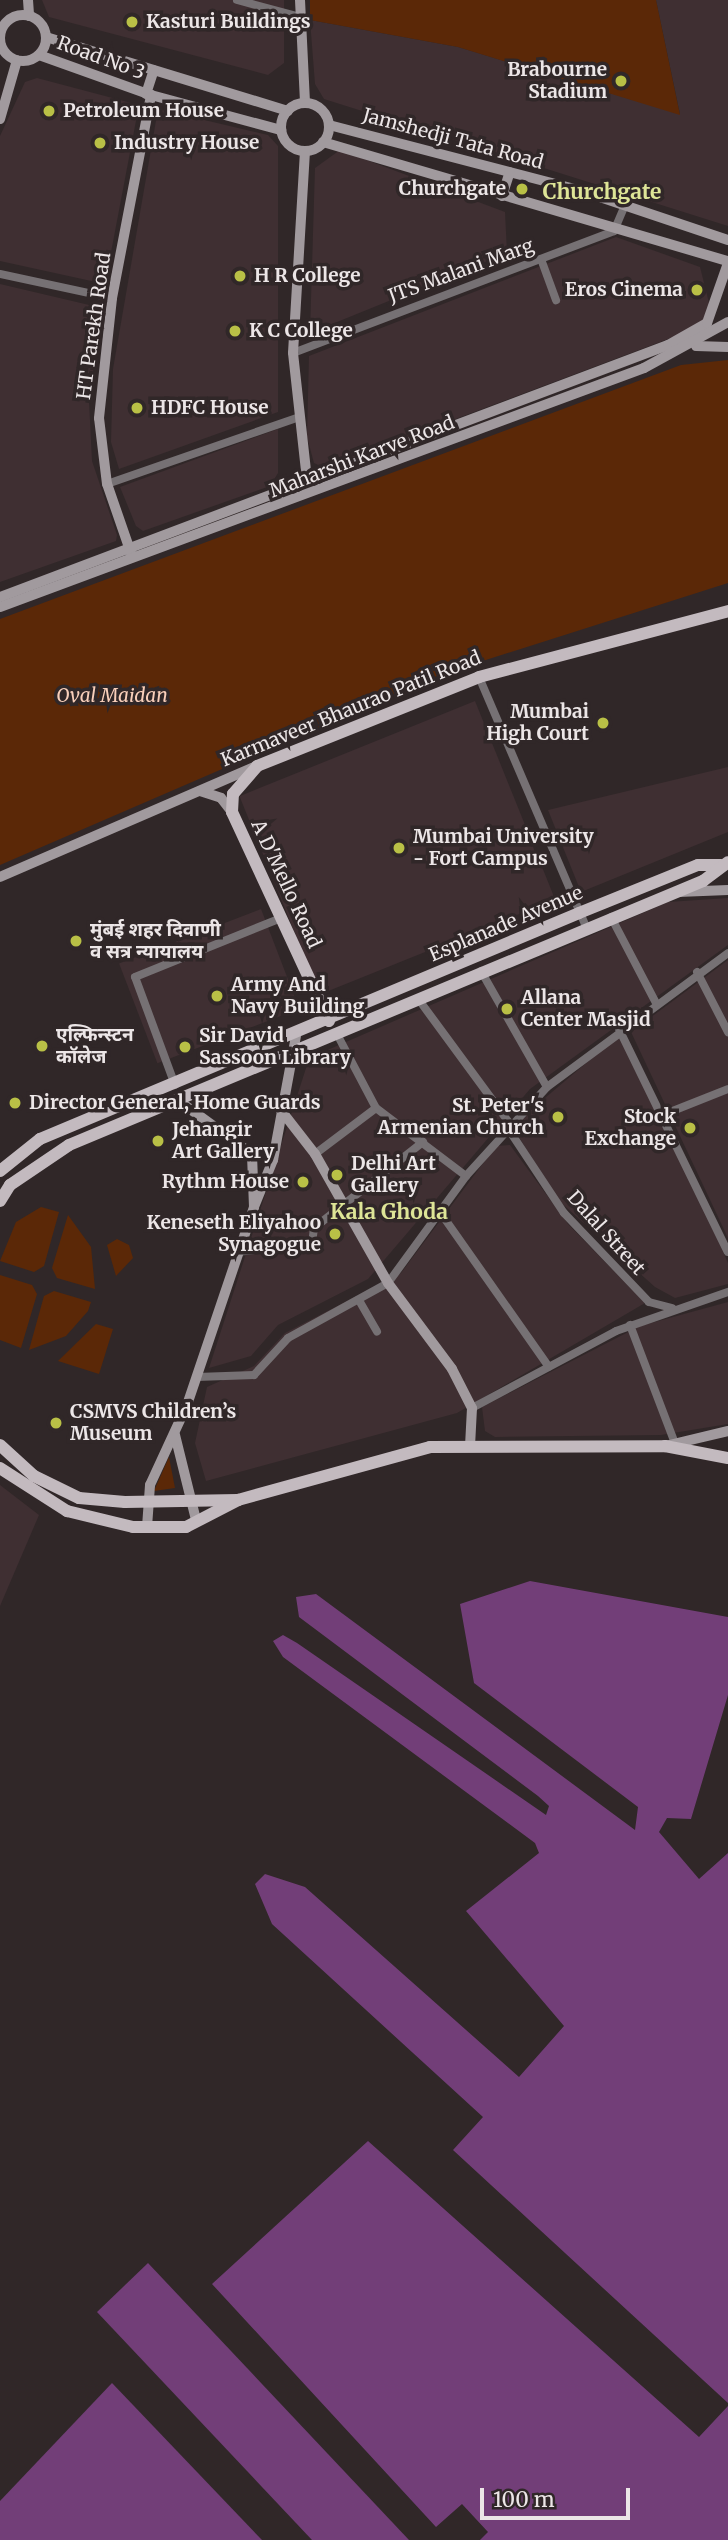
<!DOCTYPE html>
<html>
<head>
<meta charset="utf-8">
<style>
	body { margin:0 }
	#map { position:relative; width:728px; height:2540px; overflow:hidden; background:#302728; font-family:Merriweather,"Noto Sans Devanagari",serif }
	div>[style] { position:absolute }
	.built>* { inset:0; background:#3f2f32; transform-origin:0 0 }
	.green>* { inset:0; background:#5b2807 }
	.water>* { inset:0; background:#723e78 }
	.street>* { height:8px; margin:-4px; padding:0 4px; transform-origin:4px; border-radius:4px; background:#767174 }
	.secondary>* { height:10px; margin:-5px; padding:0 5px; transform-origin:5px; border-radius:5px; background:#a19a9e }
	.secondary>.ring { margin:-5px; padding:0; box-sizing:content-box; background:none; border:10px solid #a19a9e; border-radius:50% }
	.primary>* { height:12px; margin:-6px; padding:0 6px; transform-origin:6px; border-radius:6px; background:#c3babf }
	.dots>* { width:19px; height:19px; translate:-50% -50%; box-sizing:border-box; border:4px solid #302728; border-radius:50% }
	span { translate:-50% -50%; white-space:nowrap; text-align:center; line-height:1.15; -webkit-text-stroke:7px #302728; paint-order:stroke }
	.poi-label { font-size:19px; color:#ece6e7; font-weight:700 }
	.left { translate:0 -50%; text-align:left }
	.right { translate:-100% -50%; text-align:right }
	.street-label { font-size:19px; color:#ece6e7 }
	.park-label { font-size:19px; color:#f9cfba; font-style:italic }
	.neighbourhood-label { font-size:21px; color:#dee597; font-weight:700 }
	.scale { position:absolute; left:480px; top:2488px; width:150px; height:32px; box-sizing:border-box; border:4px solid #ece6e7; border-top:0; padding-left:9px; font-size:21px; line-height:24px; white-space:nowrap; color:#ece6e7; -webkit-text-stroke:5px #302728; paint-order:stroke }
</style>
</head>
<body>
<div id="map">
	<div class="built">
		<i style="clip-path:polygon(42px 0,284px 0,284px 63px,268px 75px,49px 17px)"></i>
		<i style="clip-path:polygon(656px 0,728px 0,728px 226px,324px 99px,315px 84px,310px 20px,458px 47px,680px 114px)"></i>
		<i style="clip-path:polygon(37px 78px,139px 105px,105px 284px,0 261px,0 136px,25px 82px)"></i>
		<i style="clip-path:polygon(158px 109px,268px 135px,278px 146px,278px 412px,119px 469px,111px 442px,113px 369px)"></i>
		<i style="clip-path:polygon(340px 150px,505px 212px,507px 253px,310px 333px,315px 168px)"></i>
		<i style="clip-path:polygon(616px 237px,700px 267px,711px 311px,700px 327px,325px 468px,314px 463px,307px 437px,309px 356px)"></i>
		<i style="clip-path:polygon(0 284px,102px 308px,89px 401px,92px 461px,117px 535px,116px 541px,0 582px)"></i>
		<i style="clip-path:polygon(278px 429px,278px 473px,270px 486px,143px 531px,136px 526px,120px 487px)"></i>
		<i style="left:475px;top:701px;width:214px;height:254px;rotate:68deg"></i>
		<i style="clip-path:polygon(728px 767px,728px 832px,581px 892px,548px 810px)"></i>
		<i style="clip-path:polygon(728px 898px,728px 945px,530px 1089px,368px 1279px,278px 1325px,251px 1356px,209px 1368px,308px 1062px,316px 1055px,668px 902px)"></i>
		<i style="left:261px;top:909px;width:107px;height:152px;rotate:69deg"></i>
		<i style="clip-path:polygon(728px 960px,728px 1238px,631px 1032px)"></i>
		<i style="clip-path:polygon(618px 1036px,667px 1124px,728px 1263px,728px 1284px,675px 1298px,655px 1287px,558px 1200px,512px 1126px)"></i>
		<i style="clip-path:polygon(510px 1145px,568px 1224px,645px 1303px,457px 1413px,206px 1481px,195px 1443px,207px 1387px,254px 1366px,285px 1333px,401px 1273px,496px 1146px)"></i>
		<i style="clip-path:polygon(728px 1302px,728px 1424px,661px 1435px,495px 1437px,485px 1431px,482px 1407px,640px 1326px)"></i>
		<i style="clip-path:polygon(0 1485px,39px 1515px,0 1606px)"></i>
	</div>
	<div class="green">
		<i style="clip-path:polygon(310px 0,656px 0,680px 115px,458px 47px,310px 20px)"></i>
		<i style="clip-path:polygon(728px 360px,728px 583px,442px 674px,0 865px,0 619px,681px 365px)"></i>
		<i style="clip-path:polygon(41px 1207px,59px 1212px,44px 1266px,34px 1272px,0 1261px,16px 1222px)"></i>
		<i style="clip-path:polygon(68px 1215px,91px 1247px,95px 1289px,57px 1278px,52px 1268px)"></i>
		<i style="clip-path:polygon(117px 1239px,129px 1245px,133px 1258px,116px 1276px,107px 1245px)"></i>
		<i style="clip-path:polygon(0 1275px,32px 1285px,37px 1294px,21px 1348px,0 1340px)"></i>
		<i style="clip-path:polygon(54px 1291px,91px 1302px,88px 1311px,66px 1336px,29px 1350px,44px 1296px)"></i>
		<i style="clip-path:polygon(96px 1324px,113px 1329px,99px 1374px,58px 1361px)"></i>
		<i style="clip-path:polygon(169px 1457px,175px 1488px,154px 1491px)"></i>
	</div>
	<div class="water">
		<i style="clip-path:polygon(530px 1581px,728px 1617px,728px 1695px,691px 1819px,667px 1818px,659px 1832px,699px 1879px,728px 1853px,728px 2403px,453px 2150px,483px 2117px,272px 1924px,255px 1884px,265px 1874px,305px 1887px,519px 2077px,564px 2026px,466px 1911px,539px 1853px,535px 1843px,283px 1657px,273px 1641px,283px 1635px,297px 1643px,546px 1815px,549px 1806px,538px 1796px,299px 1617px,296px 1597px,316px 1594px,635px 1830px,638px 1807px,474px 1683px,460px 1604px)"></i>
		<i style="clip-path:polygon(368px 2141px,699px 2437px,728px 2406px,728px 2540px,480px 2540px,488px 2532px,462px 2504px,436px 2527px,212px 2284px)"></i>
		<i style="clip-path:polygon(148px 2263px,409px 2540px,312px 2540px,97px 2312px)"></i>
		<i style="clip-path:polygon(112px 2383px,262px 2540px,0 2540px,0 2501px)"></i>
	</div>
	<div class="street">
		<i style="left:237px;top:0;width:65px;rotate:15.1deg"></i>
		<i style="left:541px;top:259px;width:44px;rotate:69.9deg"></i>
		<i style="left:0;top:274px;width:115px;rotate:12.1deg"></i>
		<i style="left:293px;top:353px;width:343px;rotate:-20.8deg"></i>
		<i style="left:614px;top:231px;width:28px;rotate:-67deg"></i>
		<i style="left:107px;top:484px;width:200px;rotate:-19.2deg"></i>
		<i style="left:479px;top:677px;width:272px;rotate:66.8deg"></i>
		<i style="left:611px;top:917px;width:97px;rotate:62.4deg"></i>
		<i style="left:481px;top:971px;width:133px;rotate:60.4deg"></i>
		<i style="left:697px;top:972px;width:68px;rotate:62.7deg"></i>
		<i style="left:419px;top:1000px;width:154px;rotate:53.7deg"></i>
		<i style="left:619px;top:1029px;width:248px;rotate:64deg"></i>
		<i style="left:338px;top:1036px;width:81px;rotate:62.2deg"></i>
		<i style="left:376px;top:1108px;width:113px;rotate:37.1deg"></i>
		<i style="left:175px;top:1085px;width:115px;rotate:-110.3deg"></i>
		<i style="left:135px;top:977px;width:157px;rotate:-22deg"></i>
		<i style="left:665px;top:1114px;width:68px;rotate:-21.6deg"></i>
		<i style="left:507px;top:1127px;width:103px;rotate:56.5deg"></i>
		<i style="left:564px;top:1213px;width:123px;rotate:46.3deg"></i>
		<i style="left:649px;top:1302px;width:24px;rotate:15deg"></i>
		<i style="left:315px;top:1154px;width:76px;rotate:-37deg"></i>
		<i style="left:440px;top:1212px;width:189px;rotate:54.9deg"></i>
		<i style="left:236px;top:1252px;width:76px;rotate:-6deg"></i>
		<i style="left:312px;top:1244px;width:16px;rotate:-83deg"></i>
		<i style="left:314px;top:1228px;width:139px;rotate:-38.3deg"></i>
		<i style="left:360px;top:1302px;width:34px;rotate:60deg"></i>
		<i style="left:630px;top:1325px;width:124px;rotate:69.2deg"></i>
		<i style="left:197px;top:1377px;width:57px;rotate:-2deg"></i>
		<i style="left:254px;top:1375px;width:50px;rotate:-47.4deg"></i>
		<i style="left:288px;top:1338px;width:114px;rotate:-28.8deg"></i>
		<i style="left:388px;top:1283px;width:132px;rotate:-53.9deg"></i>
		<i style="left:466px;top:1176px;width:120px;rotate:-47.7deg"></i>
		<i style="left:547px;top:1087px;width:225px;rotate:-36.5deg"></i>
		<i style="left:472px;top:1408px;width:163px;rotate:-28.1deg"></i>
		<i style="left:616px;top:1331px;width:119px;rotate:-19.2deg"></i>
	</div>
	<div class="secondary">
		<i style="left:28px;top:0;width:16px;rotate:86deg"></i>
		<i style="left:300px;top:0;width:103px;rotate:87.2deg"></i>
		<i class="ring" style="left:0;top:15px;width:36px;height:36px"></i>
		<i style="left:46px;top:37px;width:253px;rotate:17deg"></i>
		<i style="left:39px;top:55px;width:119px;rotate:19.7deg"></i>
		<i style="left:151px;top:95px;width:135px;rotate:15.1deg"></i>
		<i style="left:146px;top:94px;width:25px;rotate:-72deg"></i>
		<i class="ring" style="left:281px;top:103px;width:38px;height:38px"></i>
		<i style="left:0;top:119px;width:61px;rotate:-73.9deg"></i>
		<i style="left:329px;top:125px;width:258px;rotate:14.6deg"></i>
		<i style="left:579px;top:190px;width:157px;rotate:18.6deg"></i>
		<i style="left:323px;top:142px;width:422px;rotate:16.4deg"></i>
		<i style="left:305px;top:151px;width:202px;rotate:93.4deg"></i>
		<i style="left:293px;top:353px;width:137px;rotate:83.7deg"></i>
		<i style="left:502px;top:196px;width:25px;rotate:-72deg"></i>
		<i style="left:696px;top:346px;width:32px;rotate:2deg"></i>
		<i style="left:132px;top:556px;width:76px;rotate:-109.1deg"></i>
		<i style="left:107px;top:484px;width:66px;rotate:-96.9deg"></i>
		<i style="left:99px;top:418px;width:121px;rotate:-83.8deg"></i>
		<i style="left:112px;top:298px;width:207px;rotate:-79.1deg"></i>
		<i style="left:0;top:597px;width:714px;rotate:-20.67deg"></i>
		<i style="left:668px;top:345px;width:45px;rotate:-29.4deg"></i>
		<i style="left:707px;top:323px;width:64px;rotate:-70.7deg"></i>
		<i style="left:0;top:607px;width:687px;rotate:-20.36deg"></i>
		<i style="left:644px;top:368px;width:96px;rotate:-28.7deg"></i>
		<i style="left:200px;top:791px;width:22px;rotate:18deg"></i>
		<i style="left:221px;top:798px;width:18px;rotate:52deg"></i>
		<i style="left:0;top:877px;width:280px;rotate:-23.4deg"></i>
		<i style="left:678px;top:892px;width:50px;rotate:-2.3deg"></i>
		<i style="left:280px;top:1109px;width:57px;rotate:52.1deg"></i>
		<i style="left:315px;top:1154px;width:148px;rotate:60.5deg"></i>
		<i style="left:388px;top:1283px;width:107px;rotate:53.3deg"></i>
		<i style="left:452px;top:1369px;width:44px;rotate:62.9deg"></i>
		<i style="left:472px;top:1408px;width:37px;rotate:93deg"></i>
		<i style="left:254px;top:1207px;width:51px;rotate:-68deg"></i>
		<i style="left:273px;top:1160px;width:126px;rotate:-79.5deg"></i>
		<i style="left:175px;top:1435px;width:88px;rotate:76.1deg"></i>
		<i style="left:665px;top:1446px;width:65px;rotate:-13.4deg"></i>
		<i style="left:147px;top:1527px;width:42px;rotate:-85.9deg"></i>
		<i style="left:150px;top:1485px;width:88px;rotate:-65.2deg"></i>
		<i style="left:187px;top:1405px;width:209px;rotate:-71.3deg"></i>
		<i style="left:254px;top:1207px;width:53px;rotate:-92.2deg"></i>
		<i style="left:252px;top:1154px;width:90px;rotate:-144deg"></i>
	</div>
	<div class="primary">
		<i style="left:329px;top:1021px;width:230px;rotate:-114.9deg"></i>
		<i style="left:232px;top:812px;width:18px;rotate:-87deg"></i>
		<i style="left:233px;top:794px;width:37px;rotate:-49deg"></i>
		<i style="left:257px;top:766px;width:239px;rotate:-21.8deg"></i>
		<i style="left:479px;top:677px;width:258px;rotate:-14.8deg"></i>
		<i style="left:0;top:1171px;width:51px;rotate:-38.7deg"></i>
		<i style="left:40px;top:1139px;width:584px;rotate:-22.75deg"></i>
		<i style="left:579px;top:913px;width:128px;rotate:-22deg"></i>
		<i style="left:698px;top:865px;width:23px"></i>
		<i style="left:0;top:1201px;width:19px;rotate:-58deg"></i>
		<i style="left:10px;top:1185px;width:71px;rotate:-34.1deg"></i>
		<i style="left:69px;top:1145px;width:687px;rotate:-22.61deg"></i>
		<i style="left:703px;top:881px;width:31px;rotate:-37deg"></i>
		<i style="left:0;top:1445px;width:46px;rotate:42.4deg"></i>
		<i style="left:34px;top:1476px;width:50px;rotate:26.1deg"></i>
		<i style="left:79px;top:1498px;width:46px;rotate:5deg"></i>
		<i style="left:125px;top:1502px;width:113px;rotate:-1deg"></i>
		<i style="left:238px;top:1500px;width:199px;rotate:-15.4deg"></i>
		<i style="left:430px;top:1447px;width:235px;rotate:-0.2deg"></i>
		<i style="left:665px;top:1446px;width:64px;rotate:10.8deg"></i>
		<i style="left:0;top:1468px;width:80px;rotate:32.7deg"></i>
		<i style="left:67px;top:1511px;width:68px;rotate:13.6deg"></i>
		<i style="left:133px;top:1527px;width:53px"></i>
		<i style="left:186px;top:1527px;width:59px;rotate:-27.4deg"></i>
	</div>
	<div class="dots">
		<i style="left:132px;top:22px;background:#b9c046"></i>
		<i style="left:621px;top:81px;background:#b9c046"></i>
		<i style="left:49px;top:111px;background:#b9c046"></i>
		<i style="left:100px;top:143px;background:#b9c046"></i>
		<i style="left:522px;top:189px;background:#b9c046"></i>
		<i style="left:240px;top:276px;background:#b9c046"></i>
		<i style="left:697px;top:290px;background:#b9c046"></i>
		<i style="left:235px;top:331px;background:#b9c046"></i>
		<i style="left:137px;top:408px;background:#b9c046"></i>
		<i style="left:603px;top:723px;background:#b9c046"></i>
		<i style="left:399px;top:848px;background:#b9c046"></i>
		<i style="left:76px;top:941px;background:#b9c046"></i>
		<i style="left:217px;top:996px;background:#b9c046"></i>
		<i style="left:507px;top:1009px;background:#b9c046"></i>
		<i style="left:42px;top:1046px;background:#b9c046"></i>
		<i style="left:185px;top:1047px;background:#b9c046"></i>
		<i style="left:15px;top:1103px;background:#b9c046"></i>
		<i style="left:558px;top:1117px;background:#b9c046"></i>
		<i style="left:690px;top:1128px;background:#b9c046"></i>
		<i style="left:158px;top:1141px;background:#b9c046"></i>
		<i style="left:337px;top:1175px;background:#b9c046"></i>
		<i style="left:303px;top:1182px;background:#b9c046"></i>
		<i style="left:335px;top:1234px;background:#b9c046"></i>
		<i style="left:56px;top:1423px;background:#b9c046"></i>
	</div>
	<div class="poi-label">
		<span class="left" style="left:146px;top:22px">Kasturi Buildings</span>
		<span class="right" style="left:607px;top:81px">Brabourne<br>Stadium</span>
		<span class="left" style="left:63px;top:111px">Petroleum House</span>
		<span class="left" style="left:114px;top:143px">Industry House</span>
		<span class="right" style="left:506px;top:189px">Churchgate</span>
		<span class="left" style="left:254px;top:276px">H R College</span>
		<span class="right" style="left:683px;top:290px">Eros Cinema</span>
		<span class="left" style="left:249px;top:331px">K C College</span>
		<span class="left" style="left:151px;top:408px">HDFC House</span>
		<span class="right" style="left:589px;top:723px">Mumbai<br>High Court</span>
		<span class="left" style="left:413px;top:848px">Mumbai University<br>- Fort Campus</span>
		<span class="left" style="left:90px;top:941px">मुंबई शहर दिवाणी<br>व सत्र न्यायालय</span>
		<span class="left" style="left:231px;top:996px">Army And<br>Navy Building</span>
		<span class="left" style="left:521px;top:1009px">Allana<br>Center Masjid</span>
		<span class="left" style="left:56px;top:1046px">एल्फिन्स्टन<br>कॉलेज</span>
		<span class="left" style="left:199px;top:1047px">Sir David<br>Sassoon Library</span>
		<span class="left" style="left:29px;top:1103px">Director General, Home Guards</span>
		<span class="right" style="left:544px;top:1117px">St. Peter's<br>Armenian Church</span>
		<span class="right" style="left:676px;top:1128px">Stock<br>Exchange</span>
		<span class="left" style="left:172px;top:1141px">Jehangir<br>Art Gallery</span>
		<span class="left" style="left:351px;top:1175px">Delhi Art<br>Gallery</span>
		<span class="right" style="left:289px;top:1182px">Rythm House</span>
		<span class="right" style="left:321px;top:1234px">Keneseth Eliyahoo<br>Synagogue</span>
		<span class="left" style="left:70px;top:1423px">CSMVS Children’s<br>Museum</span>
	</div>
	<div class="street-label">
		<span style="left:101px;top:58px;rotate:20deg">Road No 3</span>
		<span style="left:453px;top:139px;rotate:15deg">Jamshedji Tata Road</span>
		<span style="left:461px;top:271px;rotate:-20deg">JTS Malani Marg</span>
		<span style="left:94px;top:326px;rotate:-82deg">HT Parekh Road</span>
		<span style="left:362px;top:457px;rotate:-21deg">Maharshi Karve Road</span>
		<span style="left:351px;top:709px;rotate:-22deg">Karmaveer Bhaurao Patil Road</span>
		<span style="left:286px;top:884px;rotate:65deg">A D'Mello Road</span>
		<span style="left:506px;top:924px;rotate:-23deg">Esplanade Avenue</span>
		<span style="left:606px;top:1233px;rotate:48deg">Dalal Street</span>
	</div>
	<div class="park-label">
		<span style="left:112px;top:696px">Oval Maidan</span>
	</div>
	<div class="neighbourhood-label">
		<span style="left:602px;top:192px">Churchgate</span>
		<span style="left:389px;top:1212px">Kala Ghoda</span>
	</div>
	<div class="scale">100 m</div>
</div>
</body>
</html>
